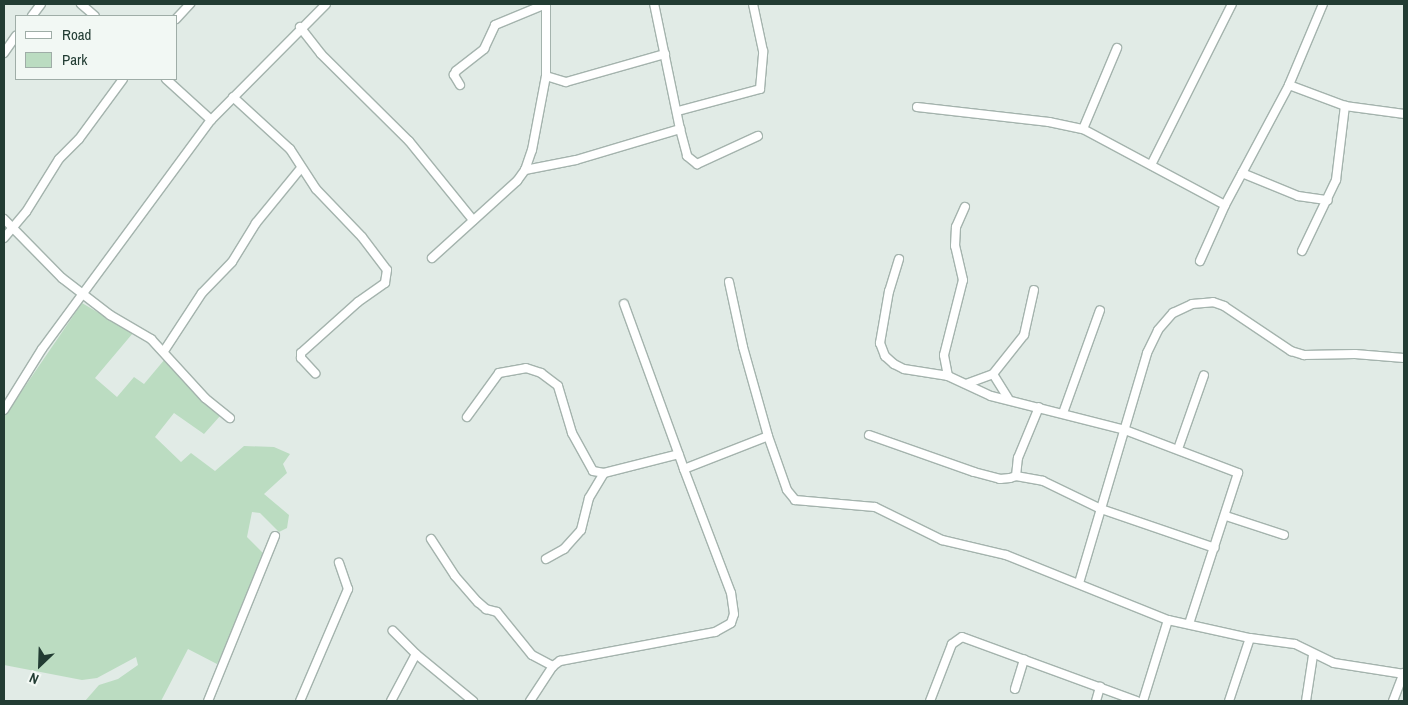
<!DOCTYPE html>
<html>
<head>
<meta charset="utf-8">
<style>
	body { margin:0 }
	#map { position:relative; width:1408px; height:705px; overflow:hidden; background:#e1ebe6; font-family:"Archivo Narrow",sans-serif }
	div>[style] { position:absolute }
	.green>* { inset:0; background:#bbdcc1 }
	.roads { filter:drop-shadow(1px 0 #a4b3ad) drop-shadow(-1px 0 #a4b3ad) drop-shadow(0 1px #a4b3ad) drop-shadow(0 -1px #a4b3ad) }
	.minor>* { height:8px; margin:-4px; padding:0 4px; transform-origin:4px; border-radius:4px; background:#fff }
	span { translate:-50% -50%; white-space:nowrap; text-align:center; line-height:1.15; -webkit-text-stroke:5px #f2f8f4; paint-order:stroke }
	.frame { position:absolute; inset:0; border:5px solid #223c33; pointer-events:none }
	.legend { position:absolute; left:15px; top:15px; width:162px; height:65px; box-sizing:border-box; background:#f2f8f4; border:1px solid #9fada7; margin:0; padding:6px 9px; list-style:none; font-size:15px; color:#223c33 }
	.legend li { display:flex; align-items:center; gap:10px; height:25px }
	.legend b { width:25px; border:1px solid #9fada7 }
	.north { position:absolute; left:15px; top:640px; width:50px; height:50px; -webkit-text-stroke:4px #f2f8f4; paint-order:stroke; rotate:204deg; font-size:14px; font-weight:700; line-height:20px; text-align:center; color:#223c33 }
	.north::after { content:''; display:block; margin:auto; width:18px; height:22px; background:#223c33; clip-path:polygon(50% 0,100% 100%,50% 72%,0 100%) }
</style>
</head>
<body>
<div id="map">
	<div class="green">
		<i style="clip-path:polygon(82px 303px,133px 333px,95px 378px,117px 397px,134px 377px,144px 384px,165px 359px,220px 416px,204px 434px,174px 413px,155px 437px,181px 462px,191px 453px,215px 471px,244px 446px,274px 447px,290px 454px,283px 464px,287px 473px,264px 494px,289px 515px,287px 528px,279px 532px,260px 513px,252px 512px,247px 537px,264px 554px,243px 613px,217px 664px,188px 649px,161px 701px,85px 701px,99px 685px,118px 679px,138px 665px,136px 657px,97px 678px,82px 680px,4px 665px,4px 417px)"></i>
	</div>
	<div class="roads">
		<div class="minor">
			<i style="left:81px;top:4px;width:18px;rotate:41deg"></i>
			<i style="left:1323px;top:4px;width:88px;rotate:112.8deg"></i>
			<i style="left:1289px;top:85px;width:60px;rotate:20.6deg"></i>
			<i style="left:1345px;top:106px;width:60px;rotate:7.7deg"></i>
			<i style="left:32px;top:16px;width:15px;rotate:-53deg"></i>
			<i style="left:176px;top:19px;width:21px;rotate:-47deg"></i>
			<i style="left:300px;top:27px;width:34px;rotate:52deg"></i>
			<i style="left:321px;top:54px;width:124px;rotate:44.7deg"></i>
			<i style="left:409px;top:141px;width:102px;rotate:51deg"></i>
			<i style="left:4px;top:53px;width:21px;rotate:-55deg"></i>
			<i style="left:546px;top:76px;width:21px;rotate:17deg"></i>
			<i style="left:566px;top:82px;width:103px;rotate:-15.8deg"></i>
			<i style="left:166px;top:79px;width:61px;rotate:42.3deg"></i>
			<i style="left:211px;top:120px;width:163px;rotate:-45.2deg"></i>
			<i style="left:460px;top:85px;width:12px;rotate:-121deg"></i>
			<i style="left:454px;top:75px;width:4px;rotate:-63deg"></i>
			<i style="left:456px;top:71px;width:36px;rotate:-38deg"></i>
			<i style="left:484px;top:49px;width:26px;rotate:-65deg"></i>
			<i style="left:495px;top:25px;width:55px;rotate:-22.4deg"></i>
			<i style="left:233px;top:97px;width:77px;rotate:42.4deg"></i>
			<i style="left:290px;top:149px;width:48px;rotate:57deg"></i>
			<i style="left:316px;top:189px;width:66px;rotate:46.2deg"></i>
			<i style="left:362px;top:237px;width:41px;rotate:52.9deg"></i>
			<i style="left:387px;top:270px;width:13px;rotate:99deg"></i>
			<i style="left:385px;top:283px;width:33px;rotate:145deg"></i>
			<i style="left:358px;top:302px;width:76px;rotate:138.2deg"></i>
			<i style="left:301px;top:353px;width:5px;rotate:90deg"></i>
			<i style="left:301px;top:358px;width:21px;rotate:47deg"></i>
			<i style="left:917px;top:107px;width:133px;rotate:6.5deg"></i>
			<i style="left:1049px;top:122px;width:35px;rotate:12deg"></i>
			<i style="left:1083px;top:129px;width:161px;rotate:28.2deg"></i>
			<i style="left:678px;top:111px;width:85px;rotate:-15deg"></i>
			<i style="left:760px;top:89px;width:38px;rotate:-85deg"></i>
			<i style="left:763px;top:51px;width:48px;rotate:-102deg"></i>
			<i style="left:680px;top:129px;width:28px;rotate:75deg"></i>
			<i style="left:687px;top:156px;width:13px;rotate:39deg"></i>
			<i style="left:697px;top:164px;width:67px;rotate:-24.7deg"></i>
			<i style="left:1083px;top:129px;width:88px;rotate:-67.2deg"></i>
			<i style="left:1151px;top:165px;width:180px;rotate:-63.3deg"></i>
			<i style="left:525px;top:170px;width:52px;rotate:-11.1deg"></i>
			<i style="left:576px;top:160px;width:109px;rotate:-16.6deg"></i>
			<i style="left:680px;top:129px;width:128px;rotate:-101.7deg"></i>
			<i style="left:1242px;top:173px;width:61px;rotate:22.3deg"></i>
			<i style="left:1298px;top:196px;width:30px;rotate:8deg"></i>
			<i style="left:4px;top:219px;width:83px;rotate:45.5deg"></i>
			<i style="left:62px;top:278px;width:61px;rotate:37.6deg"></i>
			<i style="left:110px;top:315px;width:48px;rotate:30.3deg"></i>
			<i style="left:151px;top:339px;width:80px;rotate:47.5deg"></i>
			<i style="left:205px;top:398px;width:32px;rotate:39deg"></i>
			<i style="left:4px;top:238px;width:34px;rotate:-50deg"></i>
			<i style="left:26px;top:212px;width:62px;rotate:-58.1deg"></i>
			<i style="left:59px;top:159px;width:28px;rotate:-45deg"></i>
			<i style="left:79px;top:139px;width:74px;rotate:-53.7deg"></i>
			<i style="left:1302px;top:251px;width:79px;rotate:-64.4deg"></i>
			<i style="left:1336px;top:180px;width:75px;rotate:-83.1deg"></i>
			<i style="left:432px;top:258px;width:115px;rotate:-42.2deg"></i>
			<i style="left:517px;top:181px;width:14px;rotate:-54deg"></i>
			<i style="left:525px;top:170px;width:21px;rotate:-71deg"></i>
			<i style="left:532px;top:150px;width:75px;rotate:-79.3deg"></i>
			<i style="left:546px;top:76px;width:72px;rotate:-90deg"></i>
			<i style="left:899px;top:259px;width:34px;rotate:107deg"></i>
			<i style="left:889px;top:291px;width:53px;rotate:99.8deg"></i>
			<i style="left:880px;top:343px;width:14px;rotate:69deg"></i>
			<i style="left:885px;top:356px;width:12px;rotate:42deg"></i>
			<i style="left:894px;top:364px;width:11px;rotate:27deg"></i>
			<i style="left:904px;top:369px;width:45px;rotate:9deg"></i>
			<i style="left:948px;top:376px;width:47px;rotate:24.9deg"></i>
			<i style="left:991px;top:396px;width:138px;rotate:14.2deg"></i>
			<i style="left:1125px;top:430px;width:121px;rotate:20.8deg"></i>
			<i style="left:1238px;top:473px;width:159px;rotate:108deg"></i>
			<i style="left:1200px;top:261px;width:61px;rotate:-65.9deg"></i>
			<i style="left:1225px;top:205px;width:136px;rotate:-61.9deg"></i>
			<i style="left:729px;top:282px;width:66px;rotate:77.8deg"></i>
			<i style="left:743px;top:347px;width:92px;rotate:74.3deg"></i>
			<i style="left:768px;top:436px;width:57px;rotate:70.6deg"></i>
			<i style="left:787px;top:490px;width:13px;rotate:51deg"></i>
			<i style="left:795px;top:500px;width:80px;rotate:5deg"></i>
			<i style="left:875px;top:507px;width:75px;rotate:26.2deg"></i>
			<i style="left:942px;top:540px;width:66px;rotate:13.2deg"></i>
			<i style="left:1006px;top:555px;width:175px;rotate:21.9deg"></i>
			<i style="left:1168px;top:620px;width:85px;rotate:107.2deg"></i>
			<i style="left:624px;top:304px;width:176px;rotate:70deg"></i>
			<i style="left:164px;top:351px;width:69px;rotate:-56.8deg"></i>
			<i style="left:202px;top:293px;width:43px;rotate:-45.9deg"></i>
			<i style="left:232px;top:262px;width:46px;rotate:-58.4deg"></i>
			<i style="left:256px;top:223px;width:71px;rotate:-50.7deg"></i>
			<i style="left:948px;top:376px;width:21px;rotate:-101deg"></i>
			<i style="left:944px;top:355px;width:77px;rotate:-75.8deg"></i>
			<i style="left:963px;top:280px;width:35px;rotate:-103deg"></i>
			<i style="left:955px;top:246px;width:19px;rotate:-87deg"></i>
			<i style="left:956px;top:227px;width:22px;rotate:-66deg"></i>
			<i style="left:966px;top:384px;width:29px;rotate:-20deg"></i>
			<i style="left:1008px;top:398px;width:28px;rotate:-122deg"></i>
			<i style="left:993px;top:374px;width:50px;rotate:-51.5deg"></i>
			<i style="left:1024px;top:335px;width:46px;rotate:-77.5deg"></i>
			<i style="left:4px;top:410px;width:72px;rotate:-58.1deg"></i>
			<i style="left:42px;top:349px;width:285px;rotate:-53.6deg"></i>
			<i style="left:1063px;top:413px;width:109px;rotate:-70.2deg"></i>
			<i style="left:467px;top:417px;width:54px;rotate:-54deg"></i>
			<i style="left:499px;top:373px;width:27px;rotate:-10deg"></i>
			<i style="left:526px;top:368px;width:16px;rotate:18deg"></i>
			<i style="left:541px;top:373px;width:21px;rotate:37deg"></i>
			<i style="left:558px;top:386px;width:49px;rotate:73.4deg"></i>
			<i style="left:572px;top:433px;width:43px;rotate:61.1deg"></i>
			<i style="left:593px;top:471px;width:11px;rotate:10deg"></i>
			<i style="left:604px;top:473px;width:77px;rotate:-14.2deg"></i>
			<i style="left:869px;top:435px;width:111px;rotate:19.4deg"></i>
			<i style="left:974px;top:472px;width:27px;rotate:15deg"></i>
			<i style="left:1000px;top:479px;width:10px;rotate:-6deg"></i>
			<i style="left:1010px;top:478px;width:6px;rotate:-18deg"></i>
			<i style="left:1016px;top:476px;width:18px;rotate:-84deg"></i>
			<i style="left:1018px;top:458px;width:55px;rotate:-67.6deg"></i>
			<i style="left:1178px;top:449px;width:78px;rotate:-70.6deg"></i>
			<i style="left:1016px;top:476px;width:27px;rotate:10deg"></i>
			<i style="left:1043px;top:481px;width:64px;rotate:25.8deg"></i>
			<i style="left:1101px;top:509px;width:120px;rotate:18.9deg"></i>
			<i style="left:1226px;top:516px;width:61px;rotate:18.1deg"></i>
			<i style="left:431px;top:539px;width:44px;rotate:57deg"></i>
			<i style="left:455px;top:576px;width:35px;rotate:49deg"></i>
			<i style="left:478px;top:602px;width:11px;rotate:41deg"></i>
			<i style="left:486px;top:609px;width:11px;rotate:15deg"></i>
			<i style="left:497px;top:612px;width:55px;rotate:50.9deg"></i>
			<i style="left:532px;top:655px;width:24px;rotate:28deg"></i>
			<i style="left:546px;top:559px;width:21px;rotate:-29deg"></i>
			<i style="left:564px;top:549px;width:25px;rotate:-48deg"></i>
			<i style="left:581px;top:530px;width:33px;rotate:-76deg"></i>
			<i style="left:589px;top:498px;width:29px;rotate:-59deg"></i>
			<i style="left:1079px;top:583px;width:240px;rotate:-73.5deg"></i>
			<i style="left:1147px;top:353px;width:25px;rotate:-64deg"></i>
			<i style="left:1158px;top:330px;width:23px;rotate:-49deg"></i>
			<i style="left:1173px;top:313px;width:21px;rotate:-25deg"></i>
			<i style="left:1192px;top:304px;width:21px;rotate:-5deg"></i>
			<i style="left:1213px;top:302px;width:12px;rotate:20deg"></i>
			<i style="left:1224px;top:306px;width:81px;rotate:33.9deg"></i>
			<i style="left:1291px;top:351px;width:14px;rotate:17deg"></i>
			<i style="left:1304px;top:355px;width:51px;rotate:-1.1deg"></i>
			<i style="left:1355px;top:354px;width:49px;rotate:4.7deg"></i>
			<i style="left:1168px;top:620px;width:84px;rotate:12.4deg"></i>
			<i style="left:1250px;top:638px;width:45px;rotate:7.6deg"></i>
			<i style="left:1295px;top:644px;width:43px;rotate:26deg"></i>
			<i style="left:1334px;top:663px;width:71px;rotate:8.9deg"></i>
			<i style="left:416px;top:654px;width:74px;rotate:39.5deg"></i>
			<i style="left:1015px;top:689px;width:31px;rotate:-73deg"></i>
			<i style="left:208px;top:701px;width:178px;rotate:-67.9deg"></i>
			<i style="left:300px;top:701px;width:122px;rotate:-66.8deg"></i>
			<i style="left:348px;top:589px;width:28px;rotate:-109deg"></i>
			<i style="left:391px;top:701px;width:53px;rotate:-62deg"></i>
			<i style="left:416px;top:654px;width:33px;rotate:-135deg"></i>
			<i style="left:530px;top:701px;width:42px;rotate:-56.7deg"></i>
			<i style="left:553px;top:666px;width:9px;rotate:-36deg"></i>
			<i style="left:560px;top:661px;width:158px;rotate:-10.6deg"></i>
			<i style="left:715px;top:632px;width:18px;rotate:-29deg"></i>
			<i style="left:731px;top:623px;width:9px;rotate:-72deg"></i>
			<i style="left:734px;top:614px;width:21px;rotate:-98deg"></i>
			<i style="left:731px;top:593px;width:133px;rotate:-110.8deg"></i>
			<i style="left:684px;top:469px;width:90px;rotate:-21.4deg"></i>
			<i style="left:930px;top:701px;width:61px;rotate:-68.9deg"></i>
			<i style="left:952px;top:644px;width:12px;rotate:-35deg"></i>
			<i style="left:962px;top:637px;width:186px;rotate:20.1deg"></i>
			<i style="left:1096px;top:701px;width:15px;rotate:-74deg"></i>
			<i style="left:1229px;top:701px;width:66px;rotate:-71.6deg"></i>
			<i style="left:1306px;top:701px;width:47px;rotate:-81.3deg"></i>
			<i style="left:1393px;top:701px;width:30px;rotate:-69deg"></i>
		</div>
	</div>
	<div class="frame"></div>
	<ul class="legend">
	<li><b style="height:6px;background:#fff"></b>Road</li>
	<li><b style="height:14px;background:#bbdcc1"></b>Park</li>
	</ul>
	<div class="north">N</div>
</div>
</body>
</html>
